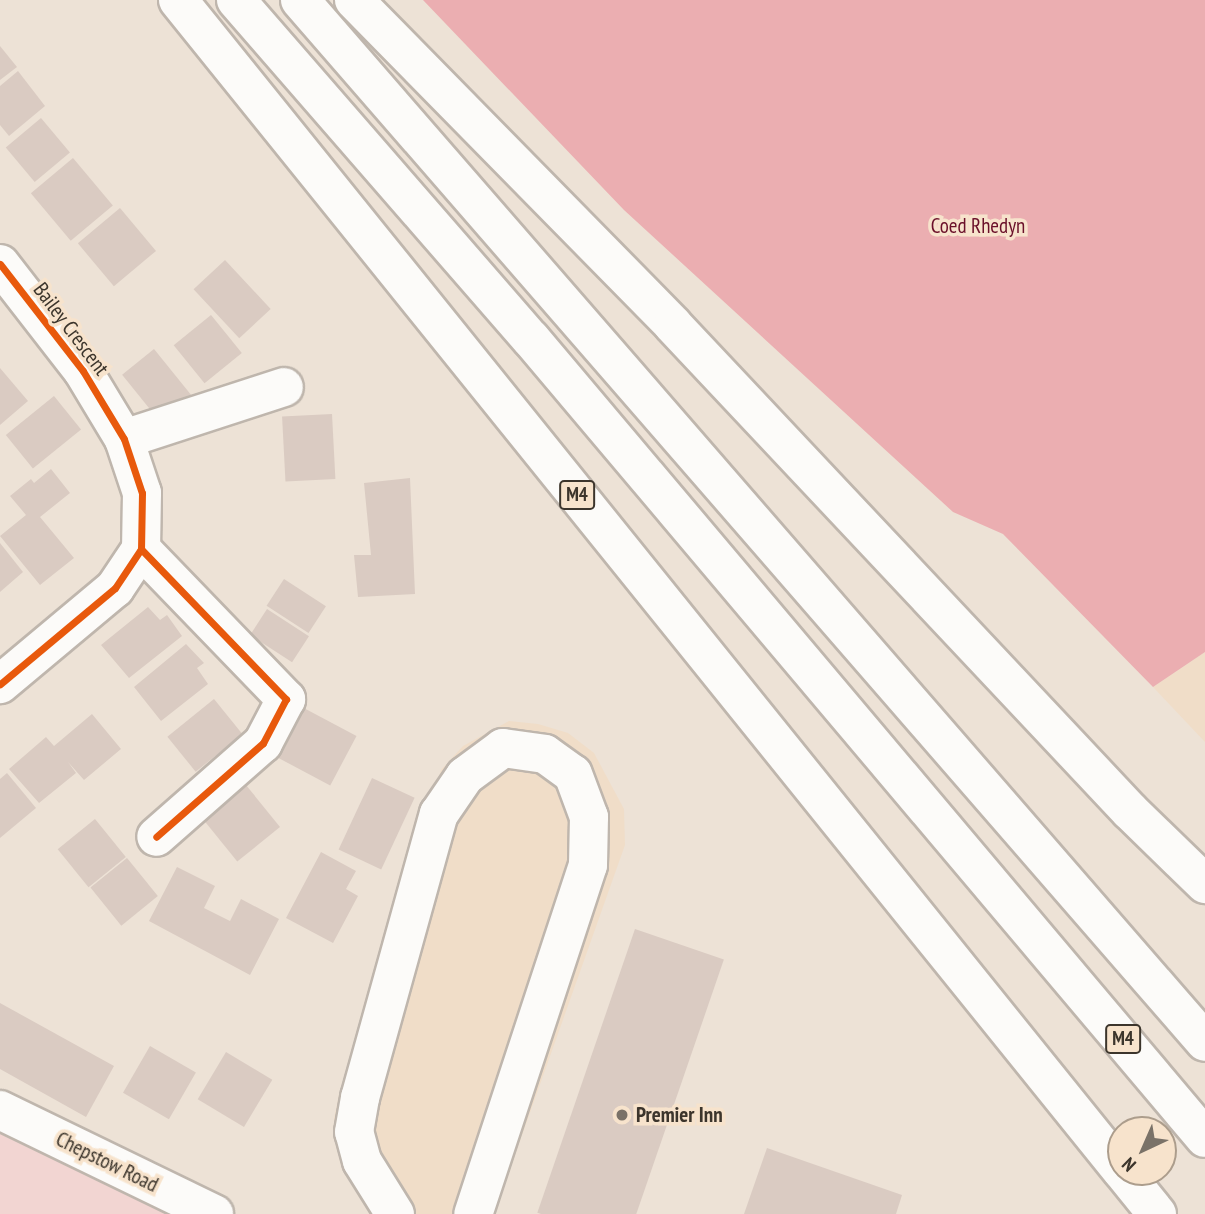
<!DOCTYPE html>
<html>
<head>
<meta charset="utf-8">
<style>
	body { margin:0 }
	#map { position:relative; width:1205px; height:1214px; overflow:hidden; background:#ede2d6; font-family:"PT Sans Narrow",sans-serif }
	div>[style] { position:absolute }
	.built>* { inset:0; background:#f0ddc8 }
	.green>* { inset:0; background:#f2d5d2 }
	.forest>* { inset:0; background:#ebaeb1 }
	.building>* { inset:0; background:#dacbc2; transform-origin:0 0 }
	.roads { filter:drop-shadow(2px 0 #bfb6ad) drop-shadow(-2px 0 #bfb6ad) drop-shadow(0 2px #bfb6ad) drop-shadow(0 -2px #bfb6ad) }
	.minor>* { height:38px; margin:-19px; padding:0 19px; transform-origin:19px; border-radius:19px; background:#fcfbf9 }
	.highway>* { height:38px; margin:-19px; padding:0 19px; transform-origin:19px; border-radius:19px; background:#fcfbf9 }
	.cycleway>* { height:7px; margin:-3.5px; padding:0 3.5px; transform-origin:3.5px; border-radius:3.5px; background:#e8590c }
	.dots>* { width:19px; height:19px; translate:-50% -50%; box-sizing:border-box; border:4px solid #f7e3cc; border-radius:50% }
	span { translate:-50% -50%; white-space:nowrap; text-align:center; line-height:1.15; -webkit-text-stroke:7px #f7e3cc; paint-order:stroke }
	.shield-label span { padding:2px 5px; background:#f7e3cc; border:2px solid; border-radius:5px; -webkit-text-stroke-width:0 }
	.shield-label { font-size:19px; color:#3c352c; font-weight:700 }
	.park-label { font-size:21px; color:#6b102a }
	.street-label { font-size:21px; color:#3c352c }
	.poi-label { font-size:21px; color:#3c352c; font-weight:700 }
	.left { translate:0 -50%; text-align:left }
	.north { position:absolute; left:1107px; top:1116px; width:70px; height:70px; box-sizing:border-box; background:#f7e3cc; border:2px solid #ac9d8c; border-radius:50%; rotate:224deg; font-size:19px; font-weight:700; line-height:28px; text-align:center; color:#3c352c }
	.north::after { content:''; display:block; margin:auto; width:24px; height:32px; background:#7a7268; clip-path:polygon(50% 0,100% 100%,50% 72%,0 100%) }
</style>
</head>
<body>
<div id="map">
	<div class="built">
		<i style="clip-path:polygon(1205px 652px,1205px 742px,1153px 687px)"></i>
		<i style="clip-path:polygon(509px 721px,538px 724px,568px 733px,594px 753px,624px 809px,625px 845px,494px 1214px,375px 1214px,336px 1143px,334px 1119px,339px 1095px,441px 770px,463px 746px)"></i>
	</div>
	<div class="green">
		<i style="clip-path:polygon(0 1133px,185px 1214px,0 1214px)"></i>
	</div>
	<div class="forest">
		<i style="clip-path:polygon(423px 0,1205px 0,1205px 652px,1153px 687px,1003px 534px,953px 512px,624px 210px)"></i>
	</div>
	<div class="building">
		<i style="clip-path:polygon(0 46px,17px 67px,0 80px)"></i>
		<i style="clip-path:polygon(18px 71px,45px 106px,9px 136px,0 125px,0 86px)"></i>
		<i style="left:41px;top:118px;width:45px;height:46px;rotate:50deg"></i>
		<i style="left:73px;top:158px;width:62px;height:55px;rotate:50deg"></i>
		<i style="left:120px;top:208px;width:56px;height:55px;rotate:50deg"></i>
		<i style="left:225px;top:260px;width:67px;height:43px;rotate:47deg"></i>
		<i style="left:211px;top:315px;width:49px;height:48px;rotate:51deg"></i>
		<i style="left:154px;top:349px;width:60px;height:41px;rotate:51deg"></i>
		<i style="clip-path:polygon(0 368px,28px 401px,0 425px)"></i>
		<i style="left:54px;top:396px;width:43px;height:62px;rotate:51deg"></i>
		<i style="left:332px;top:414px;width:65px;height:50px;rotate:87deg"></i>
		<i style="clip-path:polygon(51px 469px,70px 493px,40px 517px,74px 558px,40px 585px,0 536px,26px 515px,10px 496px,31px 479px,34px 483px)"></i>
		<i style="clip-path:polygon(410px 478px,415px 594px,358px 597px,354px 555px,371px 555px,364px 483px)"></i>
		<i style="clip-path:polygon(0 543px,23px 572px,0 592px)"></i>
		<i style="left:284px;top:579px;width:50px;height:32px;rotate:33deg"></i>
		<i style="clip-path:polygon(148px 607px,160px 620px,167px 615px,182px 636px,129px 678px,101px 645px)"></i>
		<i style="left:267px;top:609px;width:50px;height:31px;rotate:33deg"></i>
		<i style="clip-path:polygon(186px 644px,204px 663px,197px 668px,208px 684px,161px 721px,134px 687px)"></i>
		<i style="left:214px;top:699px;width:45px;height:60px;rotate:51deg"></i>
		<i style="left:300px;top:706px;width:64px;height:56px;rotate:28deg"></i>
		<i style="clip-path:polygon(92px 714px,121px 749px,84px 780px,68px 762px,76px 773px,39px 803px,9px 769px,46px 737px,54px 746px)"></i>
		<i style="clip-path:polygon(7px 773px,36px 808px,0 838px,0 779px)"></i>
		<i style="left:372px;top:778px;width:47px;height:79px;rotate:25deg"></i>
		<i style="left:246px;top:785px;width:54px;height:55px;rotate:51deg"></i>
		<i style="left:95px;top:819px;width:49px;height:48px;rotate:51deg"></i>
		<i style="clip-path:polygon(321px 852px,356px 871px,346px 889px,358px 896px,333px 943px,286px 918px)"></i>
		<i style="left:127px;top:858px;width:49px;height:47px;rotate:51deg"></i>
		<i style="clip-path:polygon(177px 867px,215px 886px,204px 908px,230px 921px,241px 899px,279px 919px,250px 975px,149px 921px)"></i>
		<i style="left:635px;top:929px;width:94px;height:300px;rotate:19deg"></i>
		<i style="clip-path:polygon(0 1003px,114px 1066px,86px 1117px,0 1069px)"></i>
		<i style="left:150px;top:1046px;width:53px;height:54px;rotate:30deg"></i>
		<i style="left:226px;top:1052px;width:54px;height:55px;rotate:31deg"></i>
		<i style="clip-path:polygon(767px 1148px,902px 1195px,896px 1214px,744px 1214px)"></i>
	</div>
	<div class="roads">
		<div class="minor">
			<i style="left:0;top:264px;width:135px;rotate:52.2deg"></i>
			<i style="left:83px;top:371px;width:79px;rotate:58.9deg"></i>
			<i style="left:124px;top:439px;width:57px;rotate:71.6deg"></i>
			<i style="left:142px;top:493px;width:56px;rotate:91deg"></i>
			<i style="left:141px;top:549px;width:47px;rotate:123.7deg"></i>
			<i style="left:115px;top:588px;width:150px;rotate:140.1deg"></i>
			<i style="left:124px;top:439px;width:168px;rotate:-18deg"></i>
			<i style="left:141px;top:549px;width:209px;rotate:46deg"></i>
			<i style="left:286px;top:699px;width:50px;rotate:117.6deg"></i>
			<i style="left:263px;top:743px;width:142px;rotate:138.7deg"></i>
			<i style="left:0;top:1110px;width:238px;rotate:25.9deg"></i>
			<i style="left:395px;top:1214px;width:62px;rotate:-121.9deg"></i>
			<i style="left:362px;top:1161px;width:30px;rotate:-105deg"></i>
			<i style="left:354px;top:1132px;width:35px;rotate:-80deg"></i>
			<i style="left:360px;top:1098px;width:295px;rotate:-74.5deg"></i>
			<i style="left:439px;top:814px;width:46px;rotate:-55.6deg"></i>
			<i style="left:465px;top:776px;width:47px;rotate:-36.4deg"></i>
			<i style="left:503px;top:748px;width:42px;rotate:8.1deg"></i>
			<i style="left:545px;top:754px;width:34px;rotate:36deg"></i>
			<i style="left:573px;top:774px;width:46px;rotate:69.6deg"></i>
			<i style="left:589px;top:817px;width:48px;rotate:91.2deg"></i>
			<i style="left:588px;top:865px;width:367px;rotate:108.2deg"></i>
		</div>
		<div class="highway">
			<i style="left:178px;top:0;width:1503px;rotate:51.13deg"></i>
			<i style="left:236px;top:0;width:449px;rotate:49deg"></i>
			<i style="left:531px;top:339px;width:1045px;rotate:49.85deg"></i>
			<i style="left:300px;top:0;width:1380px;rotate:49.02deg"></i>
			<i style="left:354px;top:0;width:455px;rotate:45.5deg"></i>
			<i style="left:673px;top:325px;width:667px;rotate:46.76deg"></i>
			<i style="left:1130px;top:811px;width:105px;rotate:44.2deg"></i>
			<i style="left:1123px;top:1172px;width:54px;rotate:51deg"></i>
		</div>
	</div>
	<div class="cycleway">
		<i style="left:0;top:264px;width:135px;rotate:52.2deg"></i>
		<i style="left:83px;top:371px;width:79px;rotate:58.9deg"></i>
		<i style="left:124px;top:439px;width:57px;rotate:71.6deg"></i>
		<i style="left:142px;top:493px;width:56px;rotate:91deg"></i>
		<i style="left:141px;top:549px;width:47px;rotate:123.7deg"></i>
		<i style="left:115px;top:588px;width:150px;rotate:140.1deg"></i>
		<i style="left:141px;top:549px;width:209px;rotate:46deg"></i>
		<i style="left:286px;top:699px;width:50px;rotate:117.6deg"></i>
		<i style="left:263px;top:743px;width:142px;rotate:138.7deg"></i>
	</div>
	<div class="dots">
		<i style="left:622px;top:1115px;background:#7a7268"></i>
	</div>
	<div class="shield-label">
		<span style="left:577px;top:495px">M4</span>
		<span style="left:1123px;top:1039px">M4</span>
	</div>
	<div class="park-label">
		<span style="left:978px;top:226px">Coed Rhedyn</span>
	</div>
	<div class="street-label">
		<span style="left:71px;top:329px;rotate:53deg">Bailey Crescent</span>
		<span style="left:107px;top:1162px;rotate:26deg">Chepstow Road</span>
	</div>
	<div class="poi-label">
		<span class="left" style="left:636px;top:1115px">Premier Inn</span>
	</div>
	<div class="north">N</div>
</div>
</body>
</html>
